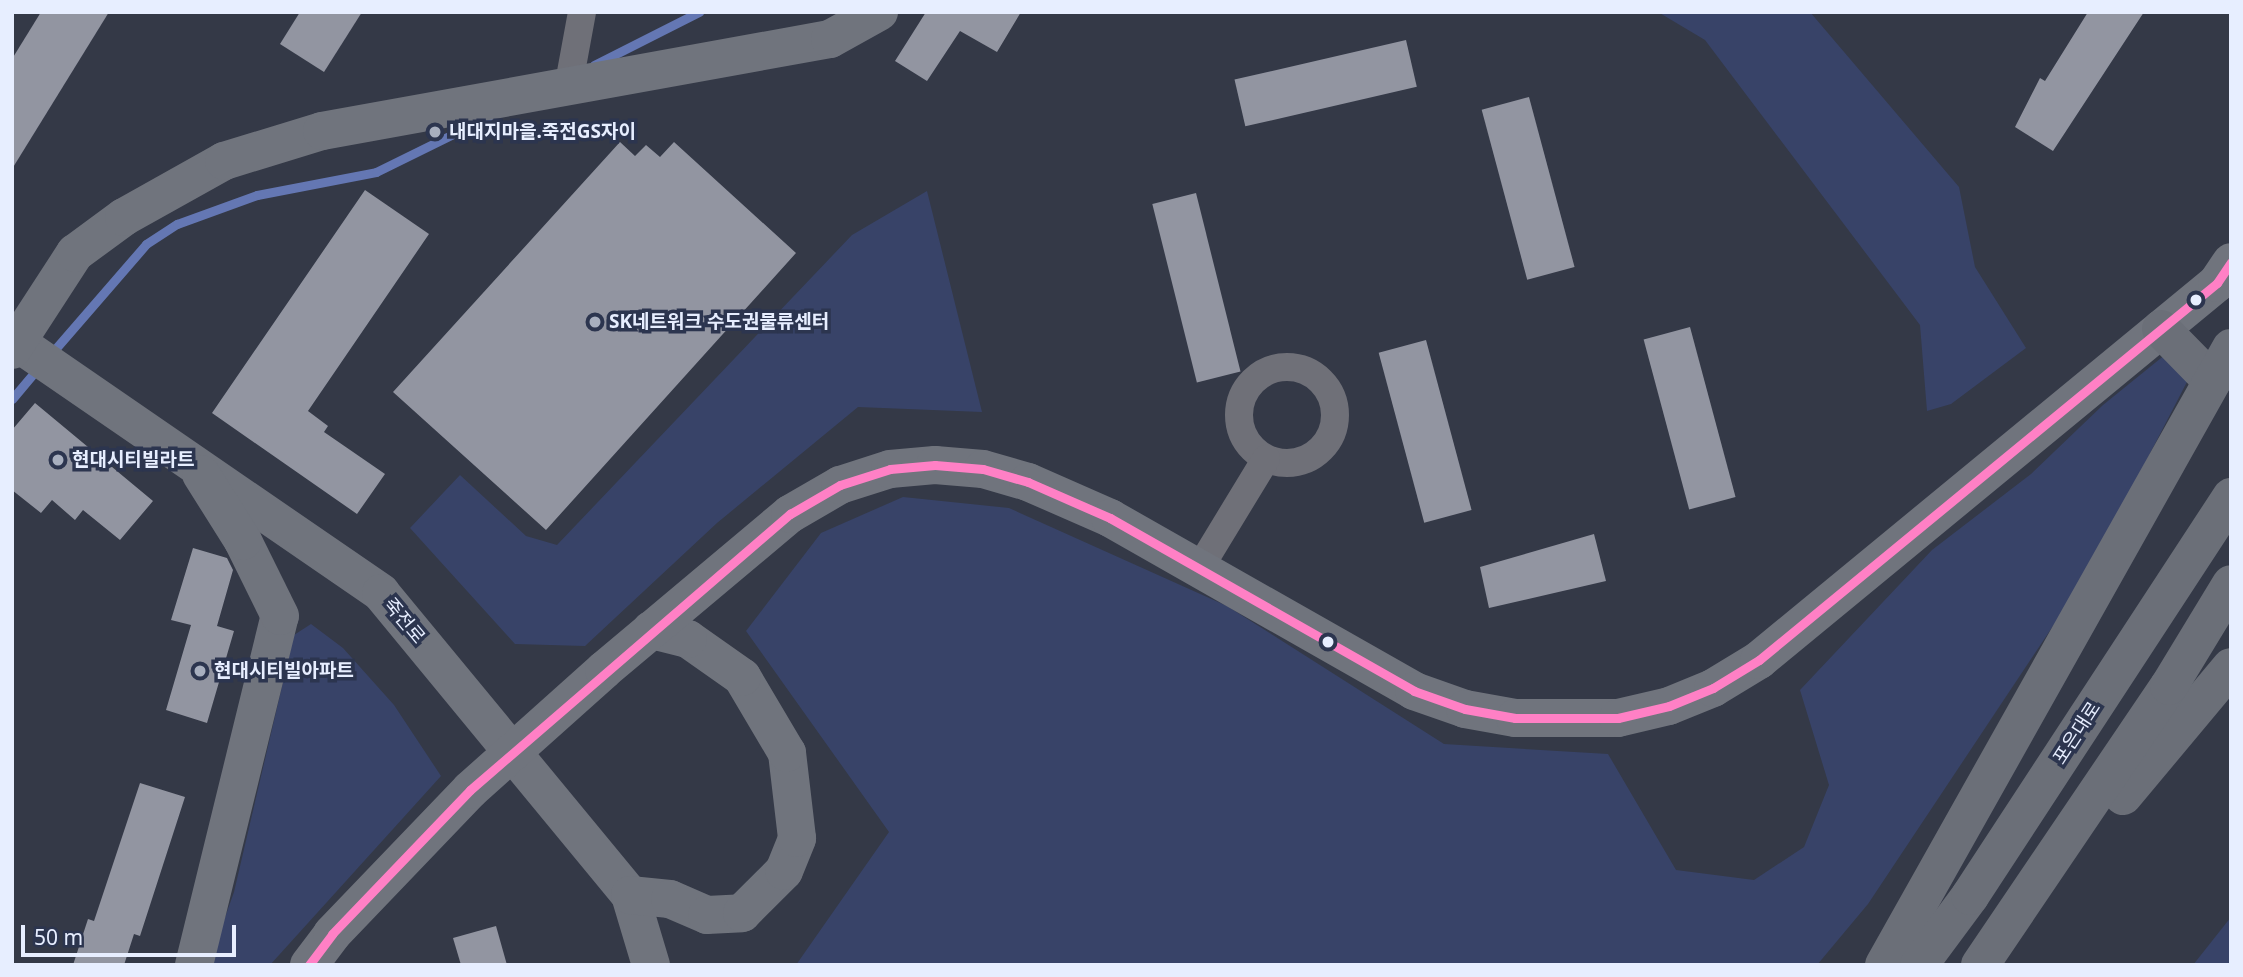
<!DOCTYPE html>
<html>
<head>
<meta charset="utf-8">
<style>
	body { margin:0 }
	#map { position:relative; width:2243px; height:977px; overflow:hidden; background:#343947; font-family:"Noto Sans","Noto Sans KR",sans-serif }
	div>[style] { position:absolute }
	.green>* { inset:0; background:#384368 }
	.stream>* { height:9px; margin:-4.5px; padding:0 4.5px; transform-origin:4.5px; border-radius:4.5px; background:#6477b3 }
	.building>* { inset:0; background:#9295a1; transform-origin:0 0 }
	.street>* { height:28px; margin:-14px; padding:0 14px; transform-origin:14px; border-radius:14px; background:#6f7078 }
	.street>.ring { margin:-14px; padding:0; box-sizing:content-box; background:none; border:28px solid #6f7078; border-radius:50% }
	.secondary>* { height:38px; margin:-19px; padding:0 19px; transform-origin:19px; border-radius:19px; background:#70747d }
	.highway>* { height:38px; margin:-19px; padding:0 19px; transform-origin:19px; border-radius:19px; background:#6b6f78 }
	.bus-1>* { height:9px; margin:-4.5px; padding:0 4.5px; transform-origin:4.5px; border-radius:4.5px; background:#ff80c5 }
	.dots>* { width:19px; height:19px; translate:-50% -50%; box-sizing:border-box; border:4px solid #2c354f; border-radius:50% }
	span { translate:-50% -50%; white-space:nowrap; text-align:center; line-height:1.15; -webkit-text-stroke:7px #2c354f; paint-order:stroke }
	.poi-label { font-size:19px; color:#e7eeff; font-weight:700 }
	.left { translate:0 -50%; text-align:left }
	.street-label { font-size:19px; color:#e7eeff }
	.frame { position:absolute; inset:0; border:14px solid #e7eeff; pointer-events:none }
	.scale { position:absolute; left:21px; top:925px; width:215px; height:32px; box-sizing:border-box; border:4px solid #e7eeff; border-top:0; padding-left:9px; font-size:21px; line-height:24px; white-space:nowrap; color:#e7eeff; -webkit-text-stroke:5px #2c354f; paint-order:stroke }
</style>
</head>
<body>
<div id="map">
	<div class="green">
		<i style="clip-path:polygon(1658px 12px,1810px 12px,1959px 187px,1975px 267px,2026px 348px,1951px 404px,1927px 411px,1920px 325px,1705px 40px)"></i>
		<i style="clip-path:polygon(927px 191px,982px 412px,858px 407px,717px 523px,585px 646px,515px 644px,410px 528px,460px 475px,526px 536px,557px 545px,852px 235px)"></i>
		<i style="clip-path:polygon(2166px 354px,2189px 378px,2114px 523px,2059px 617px,1868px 904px,1817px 965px,796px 965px,889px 832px,746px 631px,821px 533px,903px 497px,1009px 508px,1227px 606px,1444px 744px,1608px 754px,1676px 870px,1754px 880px,1804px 847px,1829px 785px,1800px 690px,1932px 550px,2031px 474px,2103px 405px)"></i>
		<i style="clip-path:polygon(311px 624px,343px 648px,394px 705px,441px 776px,270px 965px,208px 965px,234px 892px,294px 635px)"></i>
		<i style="clip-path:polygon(2231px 917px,2231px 965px,2193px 965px)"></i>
	</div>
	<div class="stream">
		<i style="left:594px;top:65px;width:118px;rotate:-26.8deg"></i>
		<i style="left:50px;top:355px;width:147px;rotate:-49.1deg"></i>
		<i style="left:146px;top:244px;width:37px;rotate:-33deg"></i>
		<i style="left:177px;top:224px;width:85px;rotate:-19.9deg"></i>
		<i style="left:257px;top:195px;width:121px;rotate:-10.9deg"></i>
		<i style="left:376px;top:172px;width:125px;rotate:-26.2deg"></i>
		<i style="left:12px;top:399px;width:40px;rotate:-50deg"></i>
	</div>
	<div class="building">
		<i style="clip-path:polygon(41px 12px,109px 12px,12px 169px,12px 59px)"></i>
		<i style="clip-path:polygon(300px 12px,362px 12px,324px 72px,280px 44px)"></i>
		<i style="clip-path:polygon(926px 12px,1021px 12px,997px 52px,960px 31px,927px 81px,895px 61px)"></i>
		<i style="clip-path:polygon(2088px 12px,2144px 12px,2053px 151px,2015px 127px,2040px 78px,2045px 81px)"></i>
		<i style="left:1406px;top:40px;width:48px;height:176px;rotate:77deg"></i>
		<i style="left:1529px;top:97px;width:176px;height:49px;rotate:75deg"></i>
		<i style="clip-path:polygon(620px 142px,635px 156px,646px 145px,660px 157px,674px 142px,796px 253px,546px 530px,393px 392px)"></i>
		<i style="clip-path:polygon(365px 190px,429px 234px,308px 411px,328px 426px,324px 432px,385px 474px,357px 514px,212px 413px)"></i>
		<i style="left:1196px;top:193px;width:184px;height:45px;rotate:76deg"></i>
		<i style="left:1690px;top:327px;width:176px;height:48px;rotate:75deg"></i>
		<i style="left:1426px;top:340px;width:176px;height:49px;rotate:75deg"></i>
		<i style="clip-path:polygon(35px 403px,153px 501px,120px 540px,83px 510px,75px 520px,52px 500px,41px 513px,12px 490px,12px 430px)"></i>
		<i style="clip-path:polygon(1594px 534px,1606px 581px,1489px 608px,1480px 567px)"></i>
		<i style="clip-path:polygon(193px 548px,227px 558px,233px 570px,217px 626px,234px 631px,207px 723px,166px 710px,191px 625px,171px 620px)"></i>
		<i style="clip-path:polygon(140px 783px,185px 797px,140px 936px,134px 934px,124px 965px,73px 965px,88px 919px,94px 921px)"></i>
		<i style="clip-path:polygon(496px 926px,507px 965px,461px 965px,453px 938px)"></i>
	</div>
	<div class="street">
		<i style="left:569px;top:83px;width:72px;rotate:-79.6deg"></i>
		<i class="ring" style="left:1239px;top:367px;width:68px;height:68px"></i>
		<i style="left:1199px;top:569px;width:129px;rotate:-58.7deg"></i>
	</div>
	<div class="secondary">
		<i style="left:12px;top:339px;width:448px;rotate:34.5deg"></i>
		<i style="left:381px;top:593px;width:391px;rotate:50.5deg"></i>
		<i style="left:630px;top:895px;width:73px;rotate:73.3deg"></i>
		<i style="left:12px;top:350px;width:116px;rotate:-57deg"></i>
		<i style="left:75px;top:253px;width:61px;rotate:-36.3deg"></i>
		<i style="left:124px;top:217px;width:115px;rotate:-29.2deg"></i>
		<i style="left:224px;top:161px;width:102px;rotate:-17deg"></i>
		<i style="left:322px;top:131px;width:516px;rotate:-10.27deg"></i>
		<i style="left:830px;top:39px;width:56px;rotate:-28.9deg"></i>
		<i style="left:630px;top:895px;width:40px;rotate:5.7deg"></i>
		<i style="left:670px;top:899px;width:40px;rotate:23.4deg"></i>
		<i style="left:707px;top:915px;width:35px;rotate:-3deg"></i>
		<i style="left:742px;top:913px;width:59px;rotate:-45deg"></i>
		<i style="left:784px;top:871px;width:35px;rotate:-68deg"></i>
		<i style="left:797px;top:838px;width:86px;rotate:-96.7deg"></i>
		<i style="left:787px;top:753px;width:88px;rotate:-120.6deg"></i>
		<i style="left:742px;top:677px;width:66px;rotate:-144.9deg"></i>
		<i style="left:688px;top:639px;width:38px;rotate:-166deg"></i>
		<i style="left:194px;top:965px;width:359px;rotate:-76.2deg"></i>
		<i style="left:280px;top:616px;width:84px;rotate:-116.3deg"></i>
		<i style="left:243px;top:541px;width:79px;rotate:-122.1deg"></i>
		<i style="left:309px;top:965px;width:39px;rotate:-53deg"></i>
		<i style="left:332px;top:934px;width:199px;rotate:-46.2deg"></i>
		<i style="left:470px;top:790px;width:180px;rotate:-41.8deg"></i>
		<i style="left:604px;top:670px;width:243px;rotate:-40deg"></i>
		<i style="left:790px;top:514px;width:58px;rotate:-30.1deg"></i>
		<i style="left:840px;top:485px;width:52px;rotate:-17.7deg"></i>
		<i style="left:890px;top:469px;width:45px;rotate:-5.1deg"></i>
		<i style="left:935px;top:465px;width:48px;rotate:4.8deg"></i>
		<i style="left:983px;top:469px;width:47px;rotate:16.1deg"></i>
		<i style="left:1028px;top:482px;width:90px;rotate:23.7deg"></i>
		<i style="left:1110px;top:518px;width:350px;rotate:29.6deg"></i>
		<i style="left:1414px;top:691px;width:54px;rotate:19.4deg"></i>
		<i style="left:1465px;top:709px;width:51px;rotate:10.2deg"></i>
		<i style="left:1515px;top:718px;width:103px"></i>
		<i style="left:1618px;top:718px;width:52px;rotate:-13.2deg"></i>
		<i style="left:1669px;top:706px;width:48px;rotate:-22.2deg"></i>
		<i style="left:1713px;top:688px;width:54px;rotate:-31.3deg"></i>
		<i style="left:1759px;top:660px;width:593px;rotate:-39.46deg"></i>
		<i style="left:2217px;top:283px;width:25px;rotate:-56deg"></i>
	</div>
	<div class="highway">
		<i style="left:2161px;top:329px;width:73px;rotate:45.6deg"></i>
		<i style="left:2123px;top:796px;width:168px;rotate:-50.1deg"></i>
		<i style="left:1884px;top:965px;width:708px;rotate:-60.65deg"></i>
		<i style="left:1919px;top:965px;width:86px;rotate:-53.5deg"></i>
		<i style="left:1970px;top:896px;width:477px;rotate:-56.8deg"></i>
		<i style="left:1980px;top:965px;width:337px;rotate:-55.9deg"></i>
		<i style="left:2169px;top:686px;width:119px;rotate:-58.7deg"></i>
	</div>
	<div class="bus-1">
		<i style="left:309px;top:965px;width:39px;rotate:-53deg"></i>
		<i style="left:332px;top:934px;width:199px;rotate:-46.2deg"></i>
		<i style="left:470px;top:790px;width:423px;rotate:-40.8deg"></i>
		<i style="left:790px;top:514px;width:58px;rotate:-30.1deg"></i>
		<i style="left:840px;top:485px;width:52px;rotate:-17.7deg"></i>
		<i style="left:890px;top:469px;width:45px;rotate:-5.1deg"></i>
		<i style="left:935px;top:465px;width:48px;rotate:4.8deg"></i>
		<i style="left:983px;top:469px;width:47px;rotate:16.1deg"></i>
		<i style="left:1028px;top:482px;width:90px;rotate:23.7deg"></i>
		<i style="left:1110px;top:518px;width:350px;rotate:29.6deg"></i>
		<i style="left:1414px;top:691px;width:54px;rotate:19.4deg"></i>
		<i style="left:1465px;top:709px;width:51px;rotate:10.2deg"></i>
		<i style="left:1515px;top:718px;width:103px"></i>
		<i style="left:1618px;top:718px;width:52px;rotate:-13.2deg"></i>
		<i style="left:1669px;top:706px;width:48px;rotate:-22.2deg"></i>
		<i style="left:1713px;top:688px;width:54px;rotate:-31.3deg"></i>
		<i style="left:1759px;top:660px;width:593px;rotate:-39.46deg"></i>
		<i style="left:2217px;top:283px;width:25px;rotate:-56deg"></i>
	</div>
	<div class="dots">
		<i style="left:435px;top:132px;background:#a8afbf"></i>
		<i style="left:2196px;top:300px;background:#e7eeff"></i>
		<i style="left:595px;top:322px;background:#a8afbf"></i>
		<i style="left:58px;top:460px;background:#a8afbf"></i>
		<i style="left:1328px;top:642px;background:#e7eeff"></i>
		<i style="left:200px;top:671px;background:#a8afbf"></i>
	</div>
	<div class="poi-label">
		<span class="left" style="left:449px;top:132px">내대지마을.죽전GS자이</span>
		<span class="left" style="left:609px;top:322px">SK네트워크 수도권물류센터</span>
		<span class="left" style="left:72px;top:460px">현대시티빌라트</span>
		<span class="left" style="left:214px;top:671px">현대시티빌아파트</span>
	</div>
	<div class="street-label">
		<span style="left:404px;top:621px;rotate:50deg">죽전로</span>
		<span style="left:2077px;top:733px;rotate:-57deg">포은대로</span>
	</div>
	<div class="frame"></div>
	<div class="scale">50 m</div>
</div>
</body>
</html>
